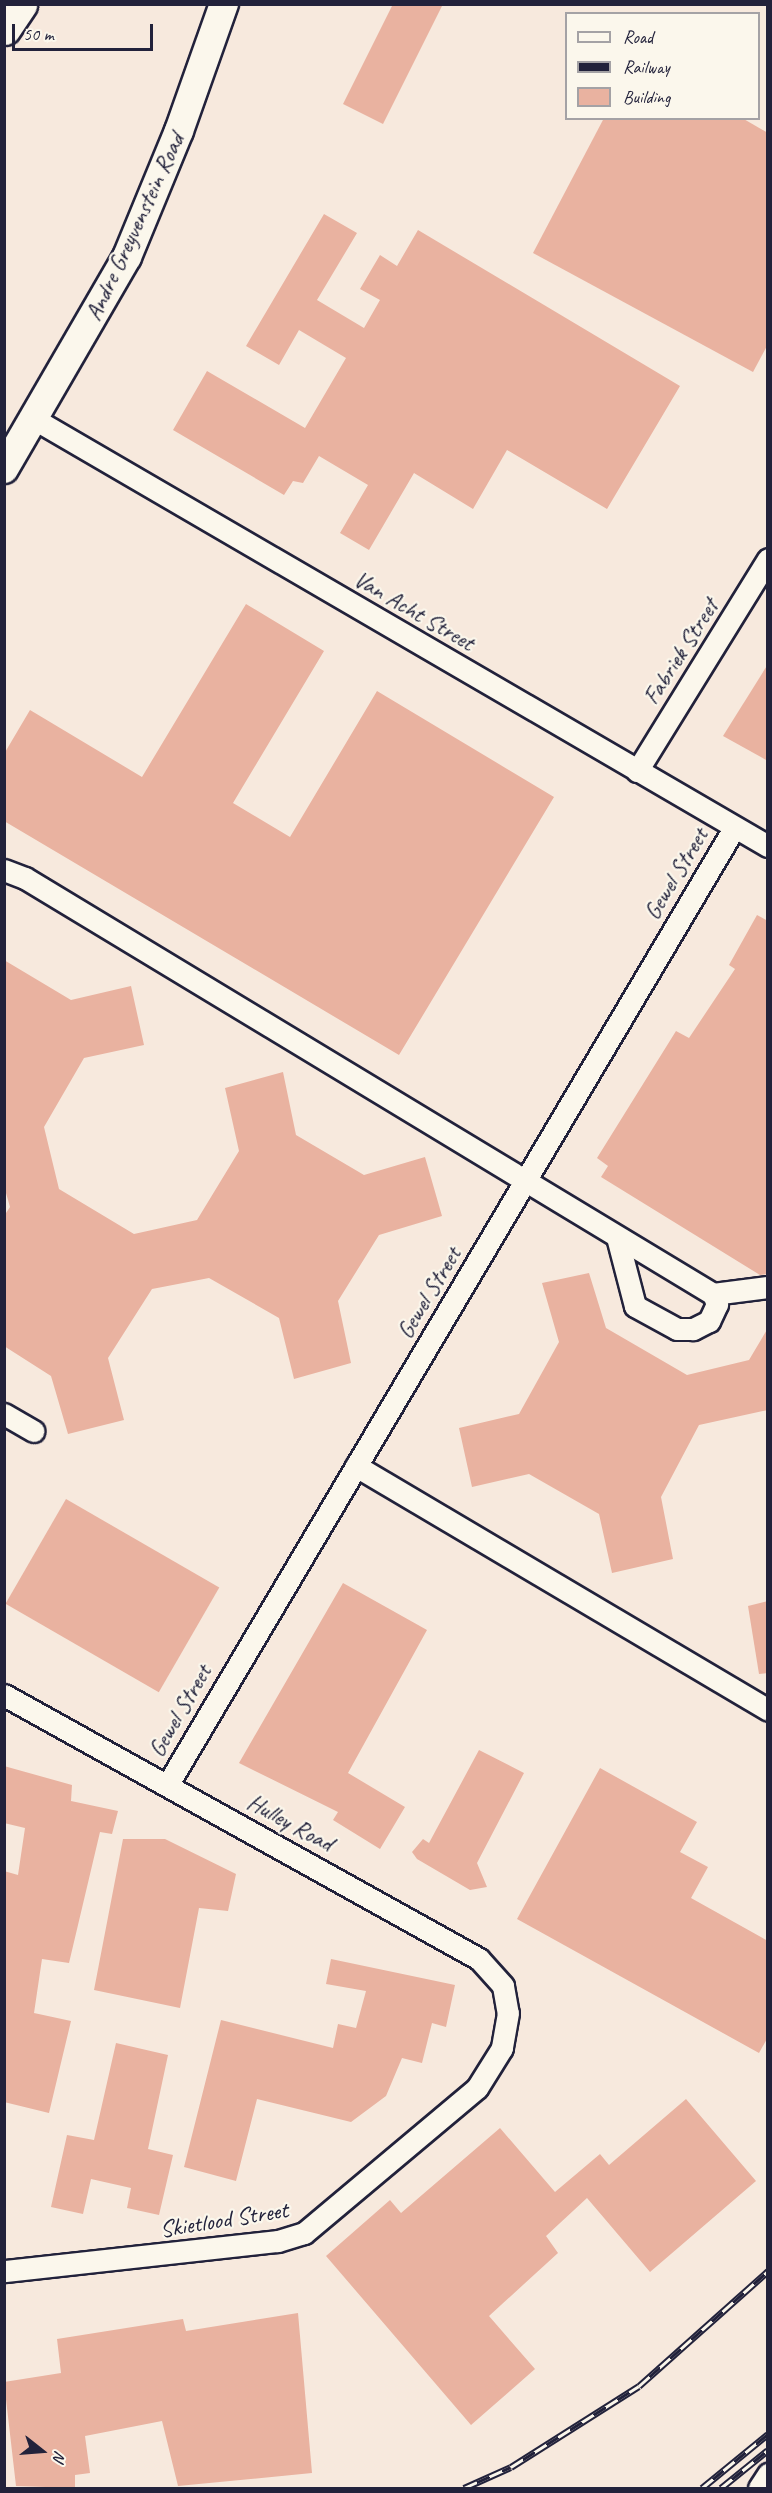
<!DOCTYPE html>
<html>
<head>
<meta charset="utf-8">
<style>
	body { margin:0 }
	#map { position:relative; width:772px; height:2493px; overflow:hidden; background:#f7e9dd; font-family:Caveat,sans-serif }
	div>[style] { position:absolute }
	.building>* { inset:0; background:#e9b2a0; transform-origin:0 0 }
	.roads { filter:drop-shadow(2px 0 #22223b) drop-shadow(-2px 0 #22223b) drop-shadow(0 2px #22223b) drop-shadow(0 -2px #22223b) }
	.street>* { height:21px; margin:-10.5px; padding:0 10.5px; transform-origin:10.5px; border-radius:10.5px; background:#fbf7ec }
	.secondary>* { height:28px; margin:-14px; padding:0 14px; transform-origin:14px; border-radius:14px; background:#fbf7ec }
	.highway>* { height:33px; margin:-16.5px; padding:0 16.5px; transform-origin:16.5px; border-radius:16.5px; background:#fbf7ec }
	.rail>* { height:7px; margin-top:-3.5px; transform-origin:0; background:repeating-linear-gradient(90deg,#fbf7ec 0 14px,#22223b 0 28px); box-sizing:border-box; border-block:2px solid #22223b }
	span { translate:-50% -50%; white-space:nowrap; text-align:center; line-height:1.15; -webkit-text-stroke:4.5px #fbf7ec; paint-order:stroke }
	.street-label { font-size:24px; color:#22223b }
	.frame { position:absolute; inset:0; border:6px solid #22223b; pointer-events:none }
	.legend { position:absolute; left:565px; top:12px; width:195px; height:108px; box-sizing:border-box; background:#fbf7ec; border:2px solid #a4a2a5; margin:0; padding:8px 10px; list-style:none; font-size:18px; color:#22223b }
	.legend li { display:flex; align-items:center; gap:12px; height:30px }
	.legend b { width:30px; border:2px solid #a4a2a5 }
	.north { position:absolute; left:12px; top:2421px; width:60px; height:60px; -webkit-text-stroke:4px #fbf7ec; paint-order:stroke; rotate:107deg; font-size:16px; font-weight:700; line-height:24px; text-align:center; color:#22223b }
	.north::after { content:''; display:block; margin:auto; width:21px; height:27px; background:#22223b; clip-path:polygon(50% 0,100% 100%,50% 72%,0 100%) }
	.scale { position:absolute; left:12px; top:24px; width:141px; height:27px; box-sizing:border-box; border:3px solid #22223b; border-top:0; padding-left:8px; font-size:18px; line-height:21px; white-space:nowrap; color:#22223b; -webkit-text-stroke:4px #fbf7ec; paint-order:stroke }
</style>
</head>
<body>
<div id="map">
	<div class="building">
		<i style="clip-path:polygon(393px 4px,443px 4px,383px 124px,343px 104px)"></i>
		<i style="clip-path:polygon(604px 118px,742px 118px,768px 133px,768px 344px,753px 372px,533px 253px)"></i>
		<i style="clip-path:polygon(324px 214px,357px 233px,317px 300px,364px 328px,380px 300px,360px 289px,380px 255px,397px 266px,418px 230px,680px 386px,607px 509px,507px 450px,473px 509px,414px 473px,369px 550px,340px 533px,368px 485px,319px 456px,303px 483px,293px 481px,284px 495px,173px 430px,207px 371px,305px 428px,346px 358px,299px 330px,279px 365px,246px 346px)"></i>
		<i style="clip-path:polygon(246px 604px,324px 651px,233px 803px,290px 837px,377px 691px,554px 797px,399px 1055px,4px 821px,4px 754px,30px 710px,142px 777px)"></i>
		<i style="clip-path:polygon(768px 664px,768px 761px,723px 736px)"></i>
		<i style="clip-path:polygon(757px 915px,768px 921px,768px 1274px,760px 1275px,601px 1177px,608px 1166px,597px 1158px,676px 1031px,689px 1038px,735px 969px,729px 965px)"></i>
		<i style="clip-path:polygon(4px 960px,71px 1000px,131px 986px,144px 1045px,84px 1058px,44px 1127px,59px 1189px,134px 1234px,197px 1220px,239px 1151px,225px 1088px,283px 1072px,296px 1135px,364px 1175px,425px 1157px,442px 1216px,379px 1235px,338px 1301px,351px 1363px,294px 1379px,279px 1318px,209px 1278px,152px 1289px,108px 1358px,124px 1420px,68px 1434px,51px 1376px,4px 1346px,4px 1216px,10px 1207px,4px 1186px)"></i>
		<i style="clip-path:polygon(589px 1273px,606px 1328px,687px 1375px,749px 1360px,768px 1328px,768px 1410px,699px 1425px,661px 1497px,673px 1559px,612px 1573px,599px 1514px,529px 1474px,472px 1487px,459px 1428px,519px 1414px,559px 1342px,542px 1283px)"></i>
		<i style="left:66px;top:1499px;width:177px;height:121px;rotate:30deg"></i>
		<i style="clip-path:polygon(343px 1583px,427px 1630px,348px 1773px,405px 1807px,380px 1849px,333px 1820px,338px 1812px,239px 1763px)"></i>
		<i style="clip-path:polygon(768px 1601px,768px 1673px,759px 1674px,748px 1606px)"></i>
		<i style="clip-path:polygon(479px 1750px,524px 1773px,477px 1863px,487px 1887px,470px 1890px,417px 1859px,412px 1852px,423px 1839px,429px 1843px)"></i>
		<i style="clip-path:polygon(4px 1766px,72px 1785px,71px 1801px,118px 1811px,112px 1834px,100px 1832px,69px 1963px,42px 1959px,34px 2013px,71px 2021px,49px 2113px,4px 2102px,4px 1871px,18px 1875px,25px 1828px,4px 1823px)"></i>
		<i style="clip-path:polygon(600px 1768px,697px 1822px,680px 1852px,708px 1867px,691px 1898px,768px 1941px,768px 2037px,759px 2053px,517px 1919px)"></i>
		<i style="clip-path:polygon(123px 1839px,165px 1839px,236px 1874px,228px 1911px,199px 1908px,180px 2008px,94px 1990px)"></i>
		<i style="clip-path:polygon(331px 1959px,455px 1985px,446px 2027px,432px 2023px,422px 2063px,402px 2058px,386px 2096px,351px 2122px,257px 2099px,236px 2181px,184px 2167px,221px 2020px,333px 2048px,338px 2024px,356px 2028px,366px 1991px,326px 1984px)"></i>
		<i style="clip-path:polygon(116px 2043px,168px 2055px,148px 2149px,173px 2155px,159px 2215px,127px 2208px,131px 2188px,91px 2179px,83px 2214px,51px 2207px,67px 2135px,94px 2140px)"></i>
		<i style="clip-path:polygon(686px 2099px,756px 2181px,650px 2272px,587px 2198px,546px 2236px,558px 2253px,489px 2316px,535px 2369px,471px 2425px,326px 2256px,390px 2200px,401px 2213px,500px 2128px,555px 2192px,600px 2154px,609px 2165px)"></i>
		<i style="clip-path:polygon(298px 2313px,312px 2473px,178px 2486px,162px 2421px,85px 2436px,90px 2473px,75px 2475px,75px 2488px,16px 2486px,4px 2382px,61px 2373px,57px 2339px,183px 2319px,186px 2331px)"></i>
	</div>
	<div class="roads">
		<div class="street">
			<i style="left:36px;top:420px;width:847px;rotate:30.2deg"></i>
			<i style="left:637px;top:771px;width:249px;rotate:-58.3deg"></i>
			<i style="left:4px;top:870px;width:22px;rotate:21deg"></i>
			<i style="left:25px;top:878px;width:804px;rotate:31.16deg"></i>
			<i style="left:713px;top:1294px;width:11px;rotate:68deg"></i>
			<i style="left:717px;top:1304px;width:19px;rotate:115deg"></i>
			<i style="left:709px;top:1321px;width:18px;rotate:153deg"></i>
			<i style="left:693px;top:1329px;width:16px;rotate:180deg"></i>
			<i style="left:677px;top:1329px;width:48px;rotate:-151.3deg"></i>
			<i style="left:635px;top:1306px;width:71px;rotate:-104.6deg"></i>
			<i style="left:713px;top:1294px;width:55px;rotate:-7.3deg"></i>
			<i style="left:4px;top:1414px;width:34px;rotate:30deg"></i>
			<i style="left:356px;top:1466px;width:479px;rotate:30.6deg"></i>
			<i style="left:4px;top:1695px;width:543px;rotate:29.06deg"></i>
			<i style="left:479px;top:1959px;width:36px;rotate:48deg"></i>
			<i style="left:503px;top:1986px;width:27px;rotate:80deg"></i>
			<i style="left:508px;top:2013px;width:36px;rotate:100deg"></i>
			<i style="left:502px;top:2048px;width:47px;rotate:122deg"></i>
			<i style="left:477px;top:2088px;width:226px;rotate:140deg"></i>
			<i style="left:304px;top:2233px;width:28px;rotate:163deg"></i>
			<i style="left:277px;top:2241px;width:275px;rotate:173.7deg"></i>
			<i style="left:168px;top:1784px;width:1111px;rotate:-59.37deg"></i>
			<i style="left:759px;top:2488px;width:17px;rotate:-57deg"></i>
		</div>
		<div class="secondary">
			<i style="left:4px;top:469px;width:245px;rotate:-59.9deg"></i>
			<i style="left:127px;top:257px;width:136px;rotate:-67.6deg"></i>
			<i style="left:179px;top:131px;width:135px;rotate:-70.5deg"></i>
		</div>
		<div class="highway">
			<i style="left:4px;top:28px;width:29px;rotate:-56deg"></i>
		</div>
	</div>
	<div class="rail">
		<i style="left:464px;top:2488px;width:51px;rotate:-24.1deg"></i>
		<i style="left:511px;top:2467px;width:151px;rotate:-32.3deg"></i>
		<i style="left:639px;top:2386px;width:173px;rotate:-41.7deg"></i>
		<i style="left:702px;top:2488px;width:85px;rotate:-39.3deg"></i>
		<i style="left:721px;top:2488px;width:60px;rotate:-39deg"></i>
	</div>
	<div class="street-label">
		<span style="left:135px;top:227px;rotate:-65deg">Andre Greyvenstein Road</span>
		<span style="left:414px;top:611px;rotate:30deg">Van Acht Street</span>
		<span style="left:681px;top:652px;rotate:-58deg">Fabriek Street</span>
		<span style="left:676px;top:874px;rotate:-59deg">Gewel Street</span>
		<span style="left:429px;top:1293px;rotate:-59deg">Gewel Street</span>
		<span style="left:180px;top:1711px;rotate:-60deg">Gewel Street</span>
		<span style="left:290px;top:1823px;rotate:29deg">Hulley Road</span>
		<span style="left:224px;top:2220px;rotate:-9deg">Skietlood Street</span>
	</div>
	<div class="frame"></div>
	<ul class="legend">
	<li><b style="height:8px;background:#fbf7ec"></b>Road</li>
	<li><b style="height:8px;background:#22223b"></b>Railway</li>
	<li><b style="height:16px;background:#e9b2a0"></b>Building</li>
	</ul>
	<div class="north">N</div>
	<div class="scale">50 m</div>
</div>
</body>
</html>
